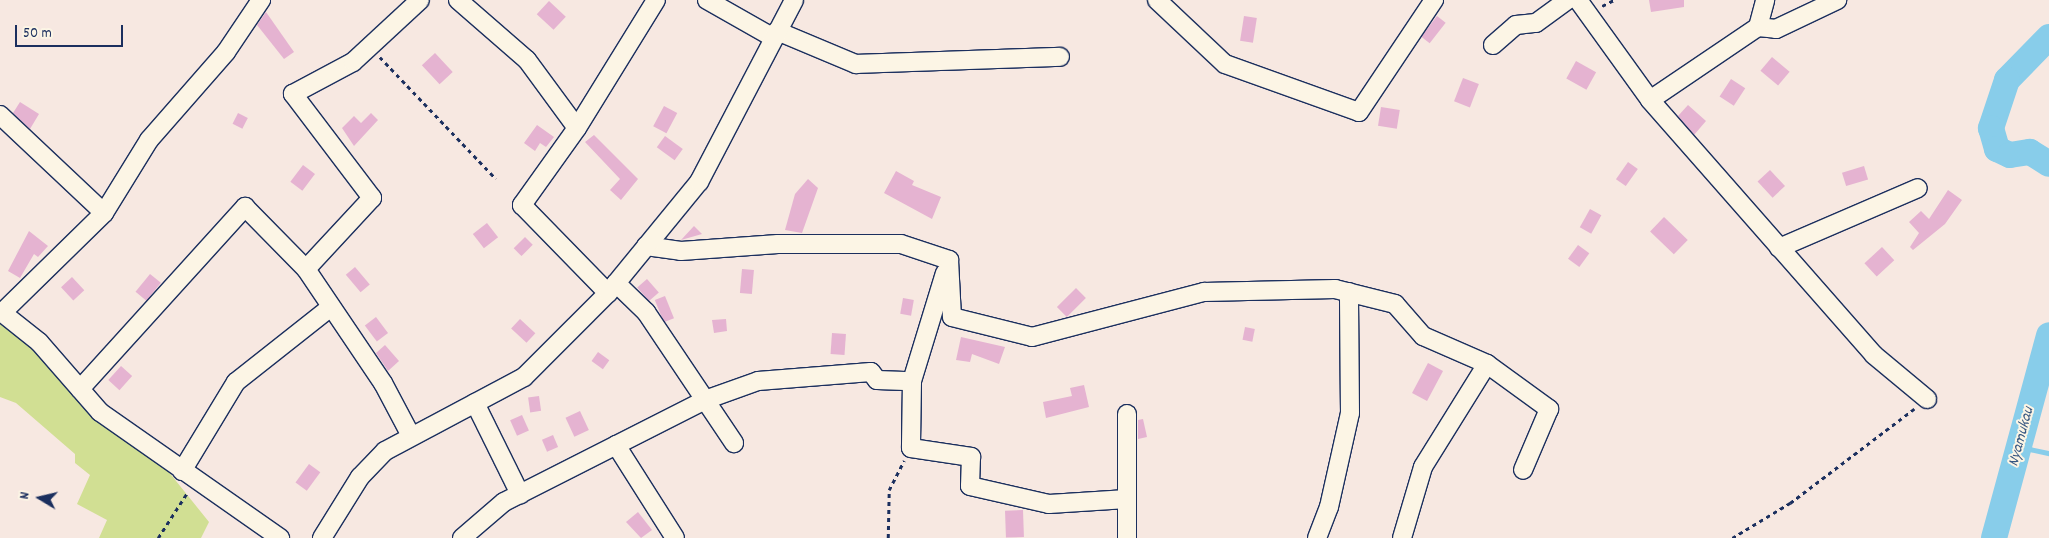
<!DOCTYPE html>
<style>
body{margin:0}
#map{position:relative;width:2049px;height:538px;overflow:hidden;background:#f7e8e1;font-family:Dekko,sans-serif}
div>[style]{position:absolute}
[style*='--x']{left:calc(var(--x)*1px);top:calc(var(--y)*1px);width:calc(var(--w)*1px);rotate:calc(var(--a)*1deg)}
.green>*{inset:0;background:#d1df93}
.stream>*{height:4.5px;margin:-2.25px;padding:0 2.25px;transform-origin:2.25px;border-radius:2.25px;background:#88cdea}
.river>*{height:26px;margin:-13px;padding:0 13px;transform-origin:13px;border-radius:13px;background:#88cdea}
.building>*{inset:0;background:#e5b3d1;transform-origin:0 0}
.path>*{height:2.5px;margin-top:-1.25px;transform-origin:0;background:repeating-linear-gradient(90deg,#1b2f5e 0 4px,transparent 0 8px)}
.roads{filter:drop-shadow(1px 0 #1b2f5e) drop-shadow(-1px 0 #1b2f5e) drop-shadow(0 1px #1b2f5e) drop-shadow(0 -1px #1b2f5e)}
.minor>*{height:18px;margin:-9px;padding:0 9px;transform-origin:9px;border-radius:9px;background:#fcf5e5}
span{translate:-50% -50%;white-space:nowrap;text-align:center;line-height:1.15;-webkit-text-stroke:4px #fcf5e5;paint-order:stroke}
.water-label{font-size:16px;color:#365681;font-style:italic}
.north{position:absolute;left:15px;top:473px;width:50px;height:50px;-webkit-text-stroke:4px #fcf5e5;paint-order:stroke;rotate:279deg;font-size:14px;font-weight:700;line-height:20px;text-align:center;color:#1b2f5e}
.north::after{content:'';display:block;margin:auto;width:18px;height:22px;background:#1b2f5e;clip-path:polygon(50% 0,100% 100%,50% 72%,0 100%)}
.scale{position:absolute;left:15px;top:25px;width:108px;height:22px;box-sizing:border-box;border:2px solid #1b2f5e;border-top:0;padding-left:6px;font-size:15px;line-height:18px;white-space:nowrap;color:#1b2f5e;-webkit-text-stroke:4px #fcf5e5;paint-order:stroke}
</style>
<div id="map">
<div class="green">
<div style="clip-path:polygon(0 318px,33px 343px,88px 411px,164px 466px,209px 522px,201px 538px,99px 538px,107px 520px,77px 504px,90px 475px,75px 463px,75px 454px,16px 403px,0 397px)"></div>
</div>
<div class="stream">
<div style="--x:2020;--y:447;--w:30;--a:12"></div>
</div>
<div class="river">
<div style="--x:2049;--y:37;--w:60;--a:134.3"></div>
<div style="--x:2007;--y:80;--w:51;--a:108.4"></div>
<div style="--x:1991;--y:128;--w:22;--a:74"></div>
<div style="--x:1997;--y:149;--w:14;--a:25"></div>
<div style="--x:2010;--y:155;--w:20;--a:-9"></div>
<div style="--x:2030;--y:152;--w:22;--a:32"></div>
<div style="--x:1994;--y:538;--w:210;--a:-74.8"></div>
</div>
<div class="building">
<div style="clip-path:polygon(1649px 0,1684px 0,1684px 7px,1651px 12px)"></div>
<div style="left:549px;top:1px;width:23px;height:18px;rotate:43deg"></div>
<div style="clip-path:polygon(266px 12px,294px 52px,284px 59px,257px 25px)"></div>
<div style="left:1244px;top:16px;width:13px;height:25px;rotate:9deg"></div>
<div style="left:1437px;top:16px;width:11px;height:26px;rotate:38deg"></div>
<div style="left:435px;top:53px;width:26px;height:18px;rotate:47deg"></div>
<div style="left:1772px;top:57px;width:23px;height:18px;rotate:40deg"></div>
<div style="left:1576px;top:61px;width:23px;height:20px;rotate:29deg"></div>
<div style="left:1463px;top:78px;width:17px;height:25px;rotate:21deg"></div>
<div style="left:1731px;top:79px;width:17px;height:21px;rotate:33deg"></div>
<div style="clip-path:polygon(20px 102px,39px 114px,30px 129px,13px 113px)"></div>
<div style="clip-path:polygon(1688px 105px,1706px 121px,1694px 135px,1678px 116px)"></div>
<div style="left:664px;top:106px;width:15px;height:23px;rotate:28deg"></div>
<div style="left:1381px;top:107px;width:19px;height:19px;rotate:9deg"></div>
<div style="left:238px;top:113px;width:11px;height:12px;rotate:27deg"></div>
<div style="clip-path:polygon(371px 113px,378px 120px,354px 146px,342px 128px,354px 116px,361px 123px)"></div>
<div style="clip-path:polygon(537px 125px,554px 137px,546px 147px,540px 143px,535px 151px,524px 143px)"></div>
<div style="clip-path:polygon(594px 135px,638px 179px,621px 200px,610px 190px,620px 179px,585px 142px)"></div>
<div style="left:665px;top:136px;width:22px;height:14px;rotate:36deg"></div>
<div style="left:1628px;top:162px;width:12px;height:21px;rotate:35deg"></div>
<div style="left:303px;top:165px;width:15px;height:21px;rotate:37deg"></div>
<div style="left:1864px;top:166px;width:14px;height:23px;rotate:73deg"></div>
<div style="left:1770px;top:170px;width:22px;height:17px;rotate:47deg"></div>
<div style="clip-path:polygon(896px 171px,914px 181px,912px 185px,941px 197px,932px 219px,884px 193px)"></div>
<div style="clip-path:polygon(808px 179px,818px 188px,802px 233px,785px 230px,795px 194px)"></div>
<div style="clip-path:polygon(1948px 190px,1962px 200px,1945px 224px,1913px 250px,1910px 247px,1919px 233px,1909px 222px,1921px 211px,1929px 219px)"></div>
<div style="left:1590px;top:209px;width:13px;height:21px;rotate:29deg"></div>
<div style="left:1664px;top:217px;width:33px;height:20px;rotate:44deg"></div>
<div style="left:487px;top:223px;width:18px;height:18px;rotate:52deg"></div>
<div style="clip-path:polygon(694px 226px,702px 234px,681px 240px)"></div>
<div style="clip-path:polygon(29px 231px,48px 246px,38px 257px,34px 254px,20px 278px,8px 271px)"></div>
<div style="left:525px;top:237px;width:11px;height:16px;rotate:45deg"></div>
<div style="left:1578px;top:245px;width:14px;height:17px;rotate:36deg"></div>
<div style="left:1882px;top:247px;width:18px;height:24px;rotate:47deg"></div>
<div style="left:355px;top:267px;width:23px;height:12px;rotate:50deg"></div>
<div style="left:742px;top:269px;width:12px;height:24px;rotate:5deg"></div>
<div style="left:150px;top:274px;width:14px;height:23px;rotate:39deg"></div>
<div style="left:72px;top:277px;width:18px;height:15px;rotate:47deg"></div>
<div style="left:647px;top:279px;width:18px;height:13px;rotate:49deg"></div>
<div style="left:1076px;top:288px;width:14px;height:27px;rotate:45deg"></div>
<div style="left:665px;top:296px;width:24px;height:11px;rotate:68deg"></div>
<div style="left:903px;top:298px;width:11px;height:16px;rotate:10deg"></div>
<div style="left:376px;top:317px;width:20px;height:14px;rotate:53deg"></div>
<div style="left:520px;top:319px;width:21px;height:13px;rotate:43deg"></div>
<div style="clip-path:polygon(726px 319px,727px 331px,714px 333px,712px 320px)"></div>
<div style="left:1245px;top:327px;width:10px;height:13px;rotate:11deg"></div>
<div style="left:832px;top:333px;width:14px;height:21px;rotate:4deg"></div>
<div style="clip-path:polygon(961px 337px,1005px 347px,999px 364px,972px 354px,970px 362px,956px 360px)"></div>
<div style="clip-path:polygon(385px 345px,399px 361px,388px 371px,376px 353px)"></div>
<div style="left:598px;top:352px;width:14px;height:11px;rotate:36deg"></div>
<div style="left:1428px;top:363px;width:17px;height:34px;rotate:28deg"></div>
<div style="left:121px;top:366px;width:15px;height:19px;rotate:42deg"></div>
<div style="clip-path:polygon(1084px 385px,1089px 407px,1046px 418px,1043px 402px,1072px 396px,1070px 388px)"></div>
<div style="left:539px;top:396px;width:15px;height:11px;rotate:82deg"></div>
<div style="left:580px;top:411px;width:21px;height:16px;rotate:65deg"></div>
<div style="left:522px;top:415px;width:17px;height:13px;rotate:66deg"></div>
<div style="clip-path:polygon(1143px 419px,1147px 437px,1138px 439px,1138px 420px)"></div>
<div style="left:553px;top:435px;width:13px;height:12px;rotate:67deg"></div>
<div style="left:309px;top:464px;width:14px;height:23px;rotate:36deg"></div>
<div style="left:1023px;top:510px;width:27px;height:18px;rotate:88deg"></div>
<div style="clip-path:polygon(638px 512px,652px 530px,641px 538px,626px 522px)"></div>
</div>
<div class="path">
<div style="--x:1602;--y:6;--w:13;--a:-27"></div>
<div style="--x:380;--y:57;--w:168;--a:46.4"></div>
<div style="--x:158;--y:538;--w:54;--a:-57.2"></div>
<div style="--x:888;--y:538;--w:48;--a:-88.8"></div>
<div style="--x:889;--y:490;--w:33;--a:-63"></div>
<div style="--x:1732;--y:538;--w:68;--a:-31.1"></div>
<div style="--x:1790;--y:503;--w:156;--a:-37.2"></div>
</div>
<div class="roads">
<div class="minor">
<div style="--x:458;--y:0;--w:91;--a:41"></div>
<div style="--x:527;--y:60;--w:84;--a:53.7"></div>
<div style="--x:577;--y:128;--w:95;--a:125.5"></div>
<div style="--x:522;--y:205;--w:123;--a:45.7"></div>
<div style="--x:707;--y:0;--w:77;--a:29.6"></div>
<div style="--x:1157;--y:0;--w:93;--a:43.3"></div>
<div style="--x:1225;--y:64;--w:142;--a:19.7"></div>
<div style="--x:1359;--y:112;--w:135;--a:-56.2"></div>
<div style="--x:1578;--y:0;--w:123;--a:54.2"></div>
<div style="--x:1650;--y:100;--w:339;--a:48.7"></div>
<div style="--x:1874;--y:355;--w:69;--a:39.7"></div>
<div style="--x:1758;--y:27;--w:18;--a:6"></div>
<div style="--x:1776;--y:29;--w:68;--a:-25.4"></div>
<div style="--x:777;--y:31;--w:86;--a:22.7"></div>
<div style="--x:856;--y:64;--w:204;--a:-2"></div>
<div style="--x:1493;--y:45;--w:30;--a:-41"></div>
<div style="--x:1516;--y:25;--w:20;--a:-6"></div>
<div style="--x:1536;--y:23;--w:39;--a:-36"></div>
<div style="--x:1650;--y:100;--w:130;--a:-34.1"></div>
<div style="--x:1758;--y:27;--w:28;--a:-75"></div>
<div style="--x:0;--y:115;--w:143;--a:43.3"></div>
<div style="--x:104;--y:213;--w:143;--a:135.6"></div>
<div style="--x:577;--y:128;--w:150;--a:-58.3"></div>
<div style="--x:104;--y:213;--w:86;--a:-58.3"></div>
<div style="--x:149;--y:140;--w:117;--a:-48.8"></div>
<div style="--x:226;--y:52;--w:63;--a:-56.1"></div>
<div style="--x:646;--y:246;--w:35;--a:8"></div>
<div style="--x:681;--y:251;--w:97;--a:-4.1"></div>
<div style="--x:778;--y:244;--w:123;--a:0"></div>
<div style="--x:901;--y:244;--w:51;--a:18.4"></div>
<div style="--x:949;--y:260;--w:57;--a:87"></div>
<div style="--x:952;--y:317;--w:82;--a:14"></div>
<div style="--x:1032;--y:337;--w:178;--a:-14.7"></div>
<div style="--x:1204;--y:292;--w:131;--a:-1.3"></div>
<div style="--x:1335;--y:289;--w:62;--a:14"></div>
<div style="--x:1395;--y:304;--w:43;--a:48.8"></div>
<div style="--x:1423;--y:336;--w:70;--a:23.6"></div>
<div style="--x:1487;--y:364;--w:121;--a:121.9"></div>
<div style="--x:1423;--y:467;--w:74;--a:106.5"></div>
<div style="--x:1779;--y:248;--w:151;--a:-23.3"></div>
<div style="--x:306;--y:269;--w:97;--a:-47.1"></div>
<div style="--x:372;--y:198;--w:131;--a:-127.2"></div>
<div style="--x:293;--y:94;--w:68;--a:-28.1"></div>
<div style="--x:353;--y:62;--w:91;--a:-42.8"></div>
<div style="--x:945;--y:273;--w:113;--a:107"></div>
<div style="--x:912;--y:381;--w:67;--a:90.9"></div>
<div style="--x:911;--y:448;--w:61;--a:8.5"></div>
<div style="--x:971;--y:457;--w:29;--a:92"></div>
<div style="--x:970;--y:486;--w:81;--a:12.8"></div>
<div style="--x:1049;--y:504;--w:78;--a:-3.7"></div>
<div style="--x:616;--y:283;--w:42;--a:44"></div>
<div style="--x:646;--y:312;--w:158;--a:56.1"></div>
<div style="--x:0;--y:311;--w:50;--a:38.5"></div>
<div style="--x:39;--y:342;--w:93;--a:48.9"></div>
<div style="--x:100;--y:412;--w:220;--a:35"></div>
<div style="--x:1487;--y:364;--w:77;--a:36"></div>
<div style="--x:1549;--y:409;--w:66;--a:113.1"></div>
<div style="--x:80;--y:389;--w:246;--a:-47.8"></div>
<div style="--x:245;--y:207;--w:87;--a:45.5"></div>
<div style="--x:306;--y:269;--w:138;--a:56"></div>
<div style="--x:383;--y:383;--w:58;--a:62.1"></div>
<div style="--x:475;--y:403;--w:102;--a:63.7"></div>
<div style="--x:616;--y:445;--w:110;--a:57.6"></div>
<div style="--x:182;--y:471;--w:104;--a:-58.8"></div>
<div style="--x:236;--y:382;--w:121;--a:-38.3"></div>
<div style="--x:322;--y:538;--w:72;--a:-58.1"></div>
<div style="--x:360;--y:477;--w:36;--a:-46"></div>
<div style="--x:385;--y:451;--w:157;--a:-28"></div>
<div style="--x:524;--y:377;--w:119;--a:-45"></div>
<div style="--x:608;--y:293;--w:144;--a:-50.7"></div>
<div style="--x:699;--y:182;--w:205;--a:-62.4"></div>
<div style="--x:462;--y:538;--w:55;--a:-40.6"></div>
<div style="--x:504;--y:502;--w:225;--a:-26.9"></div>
<div style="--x:705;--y:400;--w:56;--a:-19.7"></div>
<div style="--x:758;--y:381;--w:113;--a:-4.6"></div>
<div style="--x:871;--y:372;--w:10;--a:53"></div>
<div style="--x:877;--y:380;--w:35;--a:2"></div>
<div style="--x:1127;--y:538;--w:124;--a:-90"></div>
<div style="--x:1317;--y:538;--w:33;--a:-69"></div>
<div style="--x:1329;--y:507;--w:96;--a:-77.4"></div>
<div style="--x:1350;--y:413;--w:121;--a:-90.5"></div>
</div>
</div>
<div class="water-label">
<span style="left:2022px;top:437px;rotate:-75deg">Nyamukau</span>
</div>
<div class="north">N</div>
<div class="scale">50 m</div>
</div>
